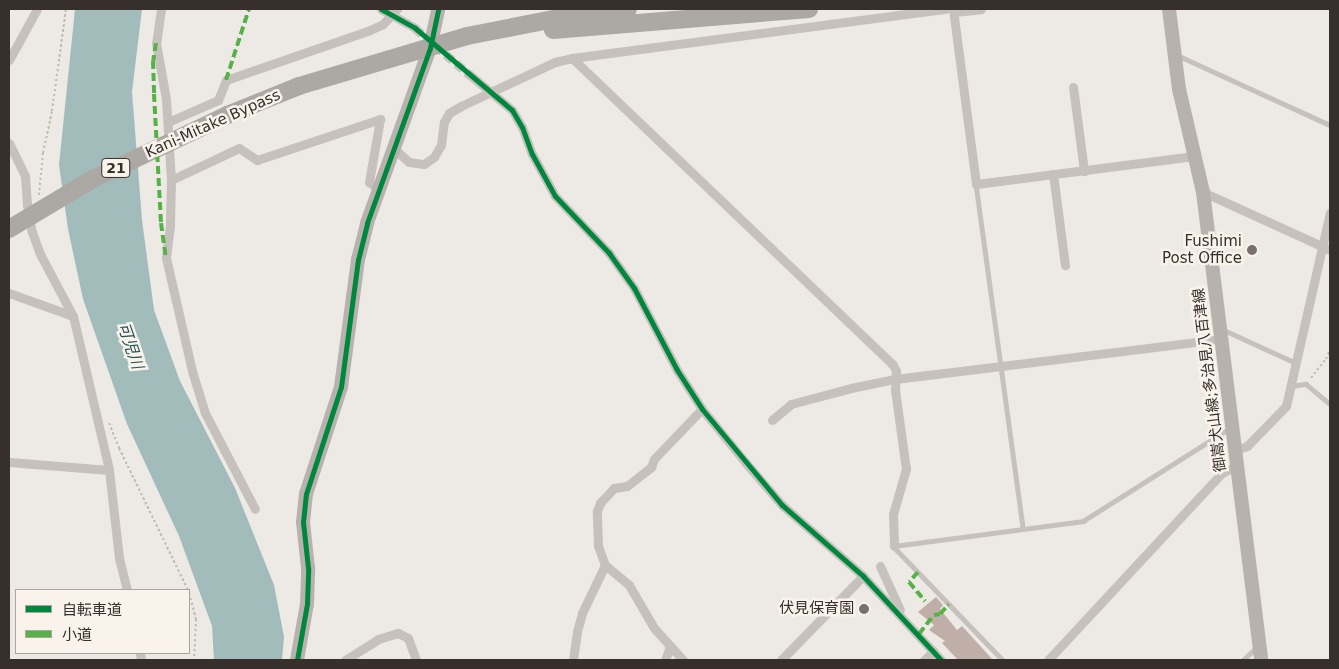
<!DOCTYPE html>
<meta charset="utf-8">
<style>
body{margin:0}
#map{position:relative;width:1339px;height:669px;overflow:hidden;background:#ede9e4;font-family:"DejaVu Sans","Noto Sans JP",sans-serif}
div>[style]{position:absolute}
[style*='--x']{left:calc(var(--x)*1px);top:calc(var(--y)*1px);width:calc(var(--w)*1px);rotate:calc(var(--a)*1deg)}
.water>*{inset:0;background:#a2bcbc}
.building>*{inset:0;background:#bfafa8}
.street-tunnel>*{height:9px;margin-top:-4.5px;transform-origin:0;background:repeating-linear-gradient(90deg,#c9c4bf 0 9px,transparent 0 13.5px)}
.path>*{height:2px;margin-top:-1px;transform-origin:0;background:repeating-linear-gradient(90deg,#bfbab5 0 2.5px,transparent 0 5px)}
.lane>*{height:4.5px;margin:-2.25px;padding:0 2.25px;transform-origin:2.25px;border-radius:2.25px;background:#c6c1bd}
.street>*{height:9px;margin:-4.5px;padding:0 4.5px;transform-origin:4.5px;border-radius:4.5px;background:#c6c1bd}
.secondary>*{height:14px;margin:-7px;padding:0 7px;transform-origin:7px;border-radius:7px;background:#b7b2ad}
.highway>*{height:18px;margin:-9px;padding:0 9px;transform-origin:9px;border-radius:9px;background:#aca8a3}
.highway-bridge>*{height:18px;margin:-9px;padding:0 9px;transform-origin:9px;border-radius:9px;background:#aca8a3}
.quiet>*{height:4px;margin-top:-2px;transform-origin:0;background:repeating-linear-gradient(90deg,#56b246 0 8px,transparent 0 12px)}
.cycleway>*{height:5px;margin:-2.5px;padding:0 2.5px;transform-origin:2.5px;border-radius:2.5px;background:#00873e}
.dots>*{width:14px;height:14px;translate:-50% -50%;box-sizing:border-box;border:2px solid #f9f3ec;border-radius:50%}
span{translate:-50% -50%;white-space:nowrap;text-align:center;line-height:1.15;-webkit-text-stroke:5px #f9f3ec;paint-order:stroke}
.shield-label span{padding:1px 4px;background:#f9f3ec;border:1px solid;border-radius:4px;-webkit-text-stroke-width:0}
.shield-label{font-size:14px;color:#372f2b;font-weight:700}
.street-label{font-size:15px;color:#372f2b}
.poi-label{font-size:15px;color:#372f2b}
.right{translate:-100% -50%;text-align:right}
.water-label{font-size:16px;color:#245055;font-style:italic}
.frame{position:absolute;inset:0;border:10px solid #372f2b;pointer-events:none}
.legend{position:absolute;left:15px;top:589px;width:175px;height:65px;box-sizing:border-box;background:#f9f3ec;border:1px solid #aba59f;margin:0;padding:6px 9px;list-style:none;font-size:15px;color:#372f2b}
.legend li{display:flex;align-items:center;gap:10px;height:25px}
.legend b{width:25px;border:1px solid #aba59f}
</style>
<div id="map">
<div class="water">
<div style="clip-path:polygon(75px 9px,142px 9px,132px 92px,142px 220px,154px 310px,180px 381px,235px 488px,274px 585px,284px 637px,282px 660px,214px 660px,212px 626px,179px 536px,127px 424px,83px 299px,68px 229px,59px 165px)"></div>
</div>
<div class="building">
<div style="clip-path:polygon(936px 597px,943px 605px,940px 609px,957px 630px,962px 626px,993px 660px,958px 660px,942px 643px,945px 641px,929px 630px,934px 625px,918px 612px)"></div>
</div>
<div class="street-tunnel">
<div style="--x:415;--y:28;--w:72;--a:40.5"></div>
</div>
<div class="path">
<div style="--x:39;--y:195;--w:42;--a:-84.6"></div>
<div style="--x:43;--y:153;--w:43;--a:-77.9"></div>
<div style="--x:52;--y:111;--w:103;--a:-82.2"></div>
<div style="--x:1311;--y:378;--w:24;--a:-52"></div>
<div style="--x:1326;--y:359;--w:11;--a:-68"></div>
<div style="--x:109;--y:423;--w:27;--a:68"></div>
<div style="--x:119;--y:448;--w:158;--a:64.1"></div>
<div style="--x:189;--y:593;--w:27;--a:75"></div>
<div style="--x:196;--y:619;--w:41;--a:92.8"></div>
</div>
<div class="lane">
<div style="--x:1177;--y:55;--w:168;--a:24.6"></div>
<div style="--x:976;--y:184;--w:348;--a:82.2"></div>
<div style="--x:1222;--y:329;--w:81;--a:24.7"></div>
<div style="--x:1291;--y:386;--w:15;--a:-8"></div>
<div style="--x:1306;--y:384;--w:31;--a:40"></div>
<div style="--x:1002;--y:660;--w:153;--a:-133.9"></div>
<div style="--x:896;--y:550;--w:4;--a:-117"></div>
<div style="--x:894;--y:546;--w:191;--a:-7.5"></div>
<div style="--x:1083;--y:521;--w:174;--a:-32.3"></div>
<div style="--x:1243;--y:660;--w:19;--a:-43"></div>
</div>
<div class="street">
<div style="--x:161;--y:9;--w:34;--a:98"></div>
<div style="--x:156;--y:43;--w:57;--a:79.9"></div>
<div style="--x:166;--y:99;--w:81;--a:86.5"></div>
<div style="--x:171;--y:180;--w:45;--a:91.3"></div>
<div style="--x:170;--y:225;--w:33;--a:97"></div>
<div style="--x:166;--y:258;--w:116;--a:77"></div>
<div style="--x:192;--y:371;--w:44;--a:72.8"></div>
<div style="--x:205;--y:413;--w:108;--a:62.5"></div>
<div style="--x:381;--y:9;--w:39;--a:29"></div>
<div style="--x:953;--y:9;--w:177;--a:82.5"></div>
<div style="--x:976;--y:184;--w:222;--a:-7.3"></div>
<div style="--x:954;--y:12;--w:27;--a:-6"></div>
<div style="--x:572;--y:58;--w:444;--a:43.7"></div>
<div style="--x:893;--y:365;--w:7;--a:63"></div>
<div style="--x:896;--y:371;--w:19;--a:93"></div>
<div style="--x:895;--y:390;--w:80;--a:82.1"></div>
<div style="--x:906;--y:469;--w:47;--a:106.1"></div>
<div style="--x:893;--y:514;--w:32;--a:88"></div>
<div style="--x:9;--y:60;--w:58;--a:-61.2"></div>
<div style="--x:470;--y:75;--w:55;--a:39.8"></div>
<div style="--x:512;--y:110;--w:20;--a:60"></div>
<div style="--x:522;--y:127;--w:29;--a:70"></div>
<div style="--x:532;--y:154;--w:48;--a:61.3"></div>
<div style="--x:555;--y:196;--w:79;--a:46.5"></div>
<div style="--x:609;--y:253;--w:43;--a:54.5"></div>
<div style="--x:634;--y:288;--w:93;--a:62.3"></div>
<div style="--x:677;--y:370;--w:46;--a:57.3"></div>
<div style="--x:702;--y:409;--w:68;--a:50.9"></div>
<div style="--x:745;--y:462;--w:57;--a:49.3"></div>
<div style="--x:782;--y:505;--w:108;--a:41.2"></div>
<div style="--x:863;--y:576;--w:115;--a:47.1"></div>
<div style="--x:1073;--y:87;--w:85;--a:82.5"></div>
<div style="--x:168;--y:122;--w:55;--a:-23.7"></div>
<div style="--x:218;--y:100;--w:22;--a:-68"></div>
<div style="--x:226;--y:80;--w:152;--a:-19.1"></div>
<div style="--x:370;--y:30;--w:14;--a:-25"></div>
<div style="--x:383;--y:24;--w:21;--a:-47"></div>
<div style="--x:9;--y:143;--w:37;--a:64"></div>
<div style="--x:25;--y:176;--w:29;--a:86"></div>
<div style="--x:27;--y:205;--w:27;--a:80"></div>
<div style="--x:32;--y:232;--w:23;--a:70"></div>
<div style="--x:40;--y:254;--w:70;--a:62"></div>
<div style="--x:73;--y:316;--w:158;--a:76.8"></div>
<div style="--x:109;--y:470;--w:89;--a:83.5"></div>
<div style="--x:119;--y:558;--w:33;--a:76"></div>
<div style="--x:393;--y:148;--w:21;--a:41"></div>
<div style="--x:409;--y:162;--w:15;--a:8"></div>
<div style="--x:424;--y:164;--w:12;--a:-35"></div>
<div style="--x:434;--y:157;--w:14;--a:-60"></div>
<div style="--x:441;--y:145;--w:23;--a:-83"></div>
<div style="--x:444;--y:122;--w:10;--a:-61"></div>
<div style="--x:449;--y:113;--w:14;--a:-30"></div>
<div style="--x:461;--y:106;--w:104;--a:-25.1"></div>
<div style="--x:555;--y:62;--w:17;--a:-13"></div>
<div style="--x:572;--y:58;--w:377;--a:-7.5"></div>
<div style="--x:1053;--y:174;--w:92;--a:82.5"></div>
<div style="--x:171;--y:180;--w:75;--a:-25.2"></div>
<div style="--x:239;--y:148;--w:22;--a:34"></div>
<div style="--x:257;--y:160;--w:130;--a:-18.4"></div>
<div style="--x:380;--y:119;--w:64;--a:99.9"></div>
<div style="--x:369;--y:182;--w:11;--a:38"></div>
<div style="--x:1203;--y:192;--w:140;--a:24.5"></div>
<div style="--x:9;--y:293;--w:68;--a:19.8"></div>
<div style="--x:772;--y:420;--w:25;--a:-40"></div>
<div style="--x:791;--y:404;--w:62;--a:-14.9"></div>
<div style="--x:851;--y:388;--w:45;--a:-11.6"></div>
<div style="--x:895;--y:379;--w:327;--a:-7"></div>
<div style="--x:1235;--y:450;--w:13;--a:-18"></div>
<div style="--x:1247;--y:446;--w:56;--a:-45.7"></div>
<div style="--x:1286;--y:406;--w:198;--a:-77.2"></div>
<div style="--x:9;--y:462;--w:100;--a:4.6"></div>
<div style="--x:880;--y:566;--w:48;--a:65.6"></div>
<div style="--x:140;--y:653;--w:7;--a:82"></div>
<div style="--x:345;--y:660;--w:39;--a:-32"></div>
<div style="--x:378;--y:639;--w:21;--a:-17"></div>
<div style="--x:398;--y:633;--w:11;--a:27"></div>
<div style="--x:408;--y:638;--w:23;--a:70"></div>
<div style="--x:573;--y:660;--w:29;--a:-82"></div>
<div style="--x:577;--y:631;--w:19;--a:-74"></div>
<div style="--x:582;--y:613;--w:53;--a:-64.4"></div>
<div style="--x:665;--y:660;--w:15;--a:-70"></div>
<div style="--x:683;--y:660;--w:43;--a:-132.2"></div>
<div style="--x:654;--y:628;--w:50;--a:-120.2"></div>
<div style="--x:629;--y:585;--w:31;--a:-140"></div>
<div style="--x:605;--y:565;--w:20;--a:-110"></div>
<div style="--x:598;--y:546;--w:35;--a:-92"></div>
<div style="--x:597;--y:511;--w:9;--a:-69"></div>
<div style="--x:600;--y:503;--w:21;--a:-47"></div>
<div style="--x:614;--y:488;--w:13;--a:-9"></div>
<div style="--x:627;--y:486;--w:31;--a:-38"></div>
<div style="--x:651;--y:467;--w:9;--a:-69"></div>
<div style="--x:654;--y:459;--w:69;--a:-46.2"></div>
<div style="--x:781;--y:660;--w:117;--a:-45.7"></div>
<div style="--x:924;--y:660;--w:13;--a:-42"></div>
<div style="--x:1048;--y:660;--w:255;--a:-47.1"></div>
<div style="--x:1222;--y:473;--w:16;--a:-27"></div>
</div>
<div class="secondary">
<div style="--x:1169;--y:9;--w:81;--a:82.9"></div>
<div style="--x:1179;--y:89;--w:106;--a:76.9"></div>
<div style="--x:1203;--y:192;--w:472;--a:82.9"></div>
<div style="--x:297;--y:660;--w:57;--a:-79.9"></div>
<div style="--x:307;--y:604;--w:36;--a:-88"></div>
<div style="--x:308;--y:568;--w:46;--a:-96.2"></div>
<div style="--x:303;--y:522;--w:28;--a:-84"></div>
<div style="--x:306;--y:494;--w:113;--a:-71.9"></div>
<div style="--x:341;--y:387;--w:128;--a:-82.4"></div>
<div style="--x:358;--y:260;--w:38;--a:-76"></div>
<div style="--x:367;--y:223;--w:186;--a:-70.2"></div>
<div style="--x:430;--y:48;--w:40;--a:-78"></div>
</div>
<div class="highway">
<div style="--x:553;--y:30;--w:257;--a:-4.7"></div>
<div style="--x:227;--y:115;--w:78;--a:-21.9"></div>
<div style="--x:299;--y:86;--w:175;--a:-16.6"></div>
<div style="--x:467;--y:36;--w:124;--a:-11.1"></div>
<div style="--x:589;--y:12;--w:39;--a:-4"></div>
</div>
<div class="highway-bridge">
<div style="--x:9;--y:229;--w:98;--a:-30.8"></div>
<div style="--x:93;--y:179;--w:148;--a:-25.5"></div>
</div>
<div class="quiet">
<div style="--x:156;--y:43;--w:18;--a:99"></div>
<div style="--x:153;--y:61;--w:33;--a:88"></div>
<div style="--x:154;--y:94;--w:129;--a:86.9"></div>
<div style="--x:161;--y:223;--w:35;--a:82"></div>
<div style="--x:226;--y:80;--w:75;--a:-72.1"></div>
<div style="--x:918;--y:572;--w:13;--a:132"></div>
<div style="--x:909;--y:582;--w:25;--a:50"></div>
<div style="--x:919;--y:634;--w:24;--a:-52"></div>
<div style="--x:934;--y:615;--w:6;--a:-9"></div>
<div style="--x:940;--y:614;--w:13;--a:-48"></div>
</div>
<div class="cycleway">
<div style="--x:381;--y:9;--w:39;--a:29"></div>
<div style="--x:415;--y:28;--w:127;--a:40.2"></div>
<div style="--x:512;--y:110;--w:20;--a:60"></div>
<div style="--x:522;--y:127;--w:29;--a:70"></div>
<div style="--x:532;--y:154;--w:48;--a:61.3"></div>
<div style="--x:555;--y:196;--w:79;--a:46.5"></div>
<div style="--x:609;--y:253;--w:43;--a:54.5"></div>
<div style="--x:634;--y:288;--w:93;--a:62.3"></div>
<div style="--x:677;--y:370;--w:46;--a:57.3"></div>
<div style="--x:702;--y:409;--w:125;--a:50.2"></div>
<div style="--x:782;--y:505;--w:108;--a:41.2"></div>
<div style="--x:863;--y:576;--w:115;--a:47.1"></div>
<div style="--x:297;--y:660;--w:57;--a:-79.9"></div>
<div style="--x:307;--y:604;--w:36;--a:-88"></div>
<div style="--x:308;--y:568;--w:46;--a:-96.2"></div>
<div style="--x:303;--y:522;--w:28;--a:-84"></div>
<div style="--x:306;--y:494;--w:113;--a:-71.9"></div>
<div style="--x:341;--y:387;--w:128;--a:-82.4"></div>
<div style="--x:358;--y:260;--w:38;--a:-76"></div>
<div style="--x:367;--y:223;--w:186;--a:-70.2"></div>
<div style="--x:430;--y:48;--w:40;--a:-78"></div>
</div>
<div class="dots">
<div style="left:1252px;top:250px;background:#77706c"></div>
<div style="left:864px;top:609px;background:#77706c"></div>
</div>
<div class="shield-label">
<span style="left:116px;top:168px">21</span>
</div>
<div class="street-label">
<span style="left:213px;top:124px;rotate:-24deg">Kani-Mitake Bypass</span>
<span style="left:1210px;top:380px;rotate:-97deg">御嵩犬山線;多治見八百津線</span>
</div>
<div class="poi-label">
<span class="right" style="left:1242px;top:250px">Fushimi<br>Post Office</span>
<span class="right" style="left:854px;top:609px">伏見保育園</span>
</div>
<div class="water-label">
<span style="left:130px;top:346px;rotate:71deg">可児川</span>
</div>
<div class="frame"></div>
<ul class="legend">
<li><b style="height:6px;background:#00873e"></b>自転車道</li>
<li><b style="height:6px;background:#56b246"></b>小道</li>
</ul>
</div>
